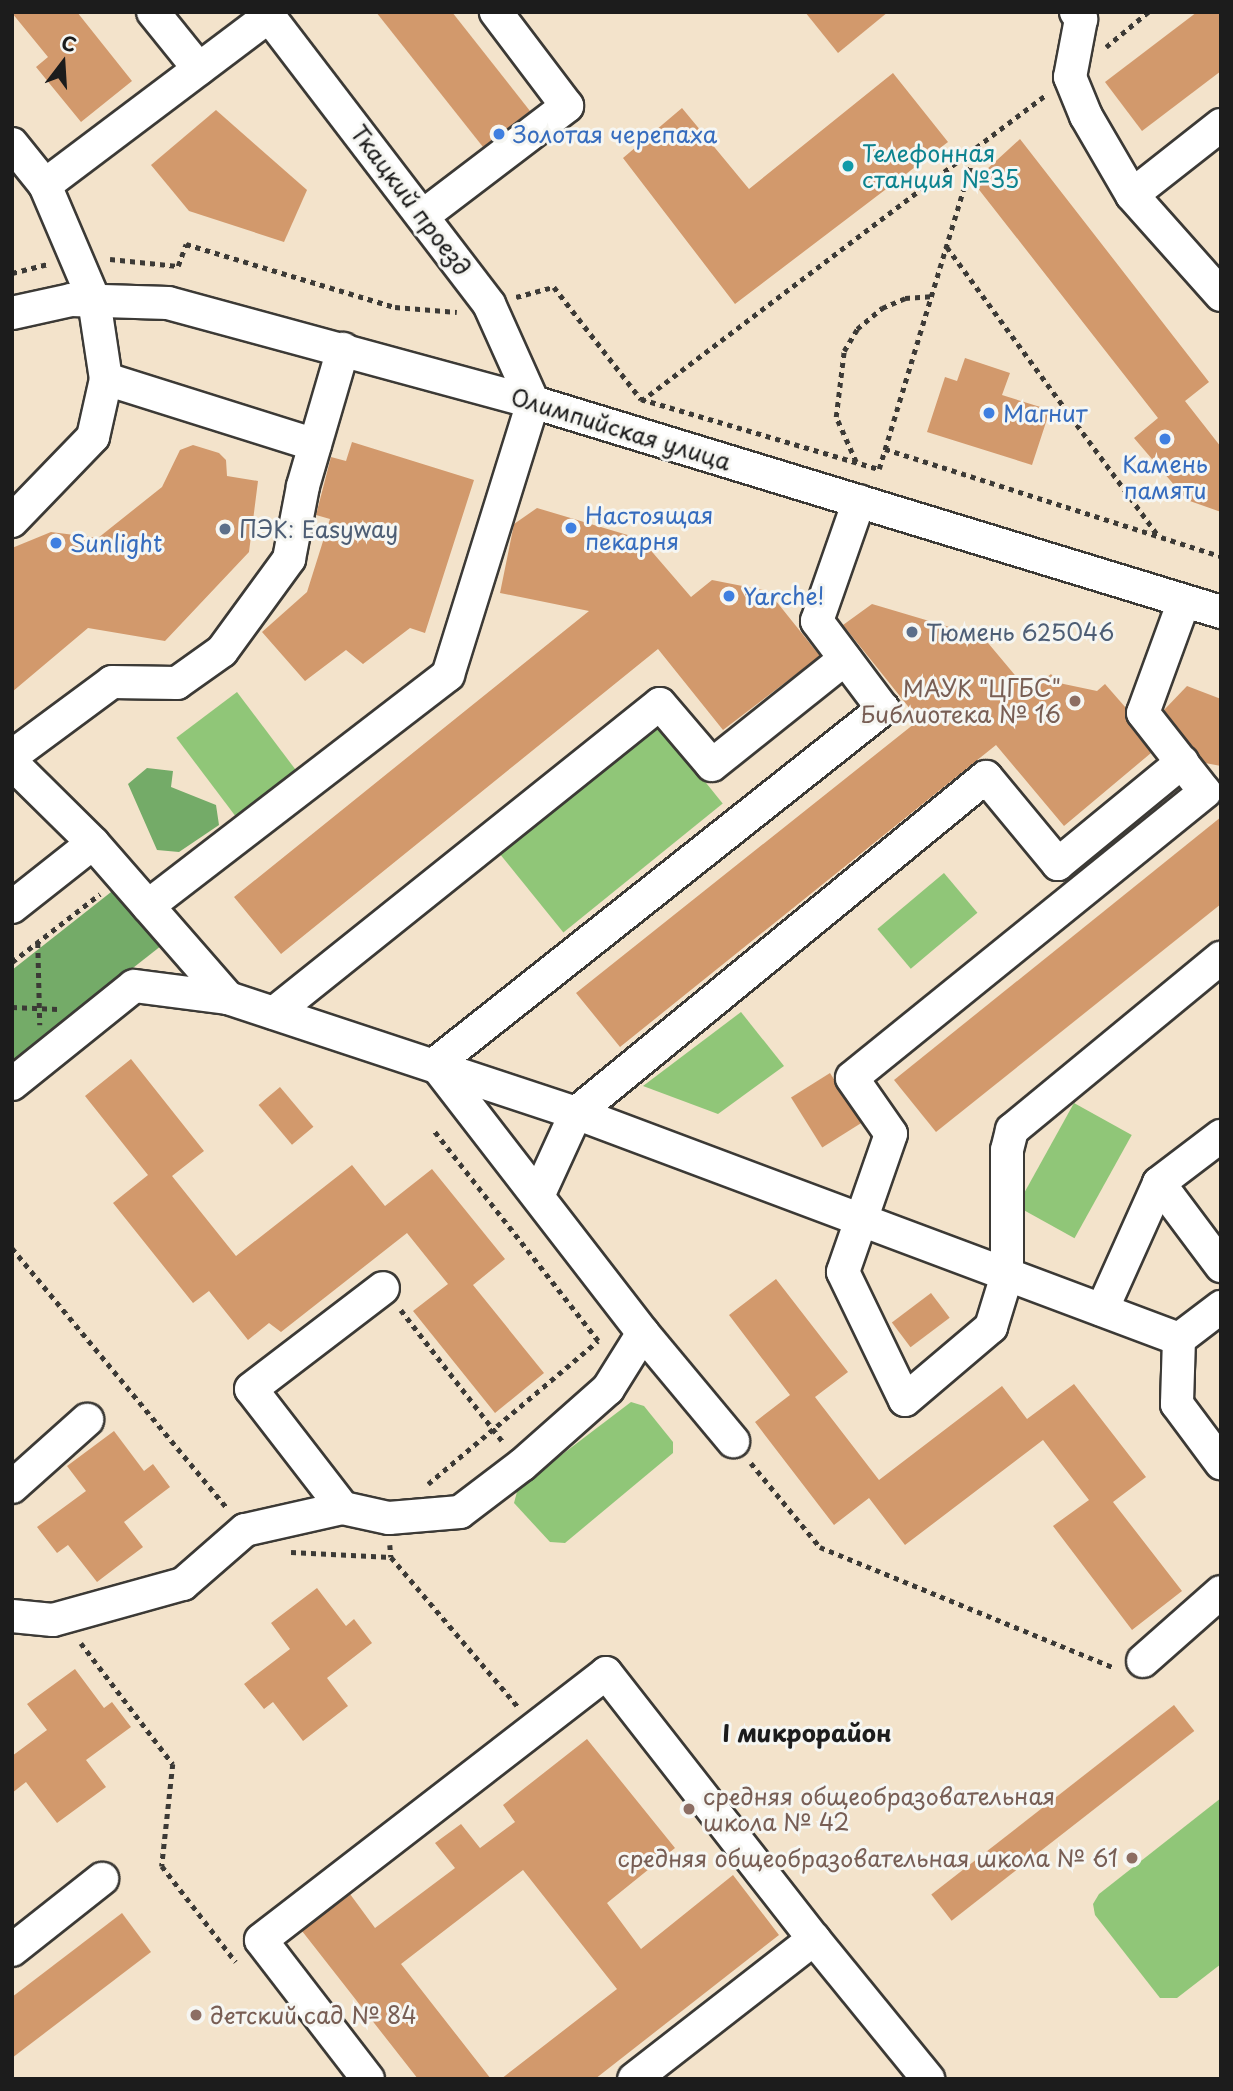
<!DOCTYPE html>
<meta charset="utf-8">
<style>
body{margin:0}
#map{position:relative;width:1233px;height:2091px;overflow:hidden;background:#f3e3cb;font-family:"Playpen Sans",sans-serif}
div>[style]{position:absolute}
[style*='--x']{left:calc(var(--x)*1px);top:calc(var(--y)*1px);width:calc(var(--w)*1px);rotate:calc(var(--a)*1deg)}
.green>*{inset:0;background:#90c678;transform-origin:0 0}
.forest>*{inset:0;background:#74ab68}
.building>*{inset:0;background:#d2996c;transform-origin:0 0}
.path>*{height:4.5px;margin-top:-2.25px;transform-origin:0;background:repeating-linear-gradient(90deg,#3c3a36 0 5px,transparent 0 10px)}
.roads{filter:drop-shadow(2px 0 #3c3a36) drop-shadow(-2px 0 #3c3a36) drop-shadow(0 2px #3c3a36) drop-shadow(0 -2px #3c3a36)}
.minor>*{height:32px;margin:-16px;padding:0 16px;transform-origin:16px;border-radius:16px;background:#fff}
.dots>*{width:19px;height:19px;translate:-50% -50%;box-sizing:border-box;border:4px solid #f6f6f2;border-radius:50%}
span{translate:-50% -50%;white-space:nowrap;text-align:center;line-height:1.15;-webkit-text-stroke:6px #f6f6f2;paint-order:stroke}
.shop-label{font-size:23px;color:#366cbe}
.left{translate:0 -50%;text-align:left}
.culture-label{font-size:23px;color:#0d838f}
.street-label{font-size:23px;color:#1c1c1c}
.service-label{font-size:23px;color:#4e5e75}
.education-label{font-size:23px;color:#785e54}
.right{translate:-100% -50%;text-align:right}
.neighbourhood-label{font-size:24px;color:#1c1c1c;font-weight:700}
.frame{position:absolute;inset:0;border:14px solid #1c1c1c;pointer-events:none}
.north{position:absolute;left:28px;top:28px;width:70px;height:70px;-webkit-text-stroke:5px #f6f6f2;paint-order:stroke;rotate:17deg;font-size:19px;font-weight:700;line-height:28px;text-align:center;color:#1c1c1c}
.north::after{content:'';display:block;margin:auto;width:24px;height:32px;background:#1c1c1c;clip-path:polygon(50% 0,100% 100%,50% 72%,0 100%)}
</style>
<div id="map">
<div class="green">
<div style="left:237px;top:692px;width:100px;height:76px;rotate:53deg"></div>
<div style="left:656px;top:721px;width:106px;height:205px;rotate:51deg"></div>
<div style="left:944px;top:873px;width:52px;height:87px;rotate:50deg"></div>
<div style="clip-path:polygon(741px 1012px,784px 1066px,718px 1114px,643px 1086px)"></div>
<div style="left:1074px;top:1103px;width:66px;height:118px;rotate:29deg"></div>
<div style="clip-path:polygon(631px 1402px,644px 1406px,673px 1442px,673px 1453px,565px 1543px,550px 1542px,514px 1503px,518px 1488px)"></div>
<div style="clip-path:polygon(1221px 1798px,1221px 1964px,1177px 1998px,1160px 1998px,1095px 1915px,1093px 1904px,1099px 1894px)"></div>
</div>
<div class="forest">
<div style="clip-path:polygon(147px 768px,173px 771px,171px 787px,216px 805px,219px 825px,179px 852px,157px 850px,128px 784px)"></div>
<div style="clip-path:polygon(120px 885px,166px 942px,12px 1063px,12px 970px)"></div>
</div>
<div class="building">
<div style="clip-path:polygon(77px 12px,132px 81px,81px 122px,36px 67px,48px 57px,12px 13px)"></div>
<div style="clip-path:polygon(376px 12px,452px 12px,530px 111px,483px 147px)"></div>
<div style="clip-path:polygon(805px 12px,888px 12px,838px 53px)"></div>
<div style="clip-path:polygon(1197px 12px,1221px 12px,1221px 71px,1142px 131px,1105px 82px)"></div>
<div style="clip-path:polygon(893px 73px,948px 142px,735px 304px,623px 158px,682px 108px,749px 189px)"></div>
<div style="clip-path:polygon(216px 110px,307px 190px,284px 242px,189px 211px,151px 165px)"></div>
<div style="clip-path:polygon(1020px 139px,1209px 382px,1185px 401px,1221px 447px,1221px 512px,1187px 500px,1134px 438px,1158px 418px,973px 182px)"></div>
<div style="clip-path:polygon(965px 358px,1010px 373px,1002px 395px,1050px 410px,1032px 465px,927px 432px,945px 377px,957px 381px)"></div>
<div style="clip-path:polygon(352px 442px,474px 480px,425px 633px,410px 628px,363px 664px,346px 650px,305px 681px,262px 632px,307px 592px,330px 519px,316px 515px,331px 457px,346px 461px)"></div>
<div style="clip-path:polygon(193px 445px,219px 453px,226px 460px,227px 476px,258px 481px,249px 552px,165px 641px,88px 628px,12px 692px,12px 548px,51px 532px,98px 538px,162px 487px,180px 450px)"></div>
<div style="clip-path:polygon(537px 508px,641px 539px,691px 597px,712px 580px,768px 591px,820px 656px,723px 730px,658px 649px,281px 954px,234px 897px,589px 611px,500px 593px,514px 524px)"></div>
<div style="clip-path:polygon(872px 604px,983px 637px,1029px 692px,1051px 674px,1059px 683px,1097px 691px,1105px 684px,1126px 708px,1128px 724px,1151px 753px,1064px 826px,996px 745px,620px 1047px,576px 993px,919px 720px,843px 625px)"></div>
<div style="clip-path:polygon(1187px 686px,1221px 699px,1221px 766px,1205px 763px,1164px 710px)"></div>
<div style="clip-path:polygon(1221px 817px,1221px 904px,936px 1132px,894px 1080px)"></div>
<div style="clip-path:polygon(131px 1059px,204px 1151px,172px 1176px,236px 1256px,352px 1165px,385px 1206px,432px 1169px,505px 1259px,473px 1285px,544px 1373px,495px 1413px,413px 1311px,448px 1284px,407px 1233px,281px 1332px,269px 1323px,248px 1340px,209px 1291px,193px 1303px,113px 1203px,148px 1175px,85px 1096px)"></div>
<div style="left:830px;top:1073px;width:59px;height:46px;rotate:58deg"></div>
<div style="left:280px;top:1087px;width:52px;height:28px;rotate:50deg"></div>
<div style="clip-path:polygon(776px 1279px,848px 1372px,815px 1397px,879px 1480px,1002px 1386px,1027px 1419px,1074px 1384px,1146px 1477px,1113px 1502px,1182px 1591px,1132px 1630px,1053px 1526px,1089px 1500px,1043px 1440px,905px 1545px,869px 1498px,834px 1525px,755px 1422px,790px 1395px,729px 1315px)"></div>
<div style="left:931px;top:1293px;width:31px;height:49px;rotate:53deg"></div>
<div style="clip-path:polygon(114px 1431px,144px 1471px,153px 1464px,170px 1487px,124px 1522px,143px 1547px,97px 1582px,68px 1545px,57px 1553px,37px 1527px,86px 1491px,67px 1466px)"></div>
<div style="clip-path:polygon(317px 1588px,346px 1626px,354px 1619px,372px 1643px,327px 1678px,348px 1706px,303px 1741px,273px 1702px,264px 1709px,244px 1684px,290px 1649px,271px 1623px)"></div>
<div style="clip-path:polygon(75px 1669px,104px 1708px,112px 1702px,131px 1727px,86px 1760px,106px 1787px,57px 1823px,26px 1782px,12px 1793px,12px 1756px,47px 1730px,27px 1704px)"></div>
<div style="left:1174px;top:1705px;width:33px;height:308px;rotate:52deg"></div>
<div style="clip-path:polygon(587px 1739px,675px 1848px,607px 1903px,641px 1949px,733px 1875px,779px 1935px,595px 2079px,501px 2079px,617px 1989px,523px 1870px,401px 1964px,491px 2079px,418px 2079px,302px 1931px,350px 1894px,375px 1928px,455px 1868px,435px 1843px,461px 1824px,480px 1848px,515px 1822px,503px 1805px)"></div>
<div style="clip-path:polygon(122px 1913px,151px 1952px,12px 2058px,12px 1997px)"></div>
</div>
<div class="path">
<div style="--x:1106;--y:47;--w:55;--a:-39.8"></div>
<div style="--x:947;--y:247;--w:357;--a:53.8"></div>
<div style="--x:110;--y:259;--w:68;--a:5.9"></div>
<div style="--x:178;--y:266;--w:23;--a:-70"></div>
<div style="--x:186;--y:244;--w:218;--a:16.8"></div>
<div style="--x:395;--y:307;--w:62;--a:4.6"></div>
<div style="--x:12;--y:273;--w:38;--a:-14"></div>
<div style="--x:516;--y:297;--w:39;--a:-15"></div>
<div style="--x:554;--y:287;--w:142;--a:52.2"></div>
<div style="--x:641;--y:399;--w:248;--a:16.4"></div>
<div style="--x:879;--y:469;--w:335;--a:-73.2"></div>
<div style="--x:641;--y:401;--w:509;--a:-37.1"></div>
<div style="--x:885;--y:449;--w:353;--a:17.7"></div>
<div style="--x:856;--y:462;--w:49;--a:-114"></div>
<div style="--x:836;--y:417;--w:66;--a:-83.1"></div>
<div style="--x:844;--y:351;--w:26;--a:-59"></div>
<div style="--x:857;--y:329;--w:33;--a:-40"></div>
<div style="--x:882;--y:308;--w:25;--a:-23"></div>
<div style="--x:905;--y:298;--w:26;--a:-4"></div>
<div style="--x:38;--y:943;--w:82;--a:88.6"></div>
<div style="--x:12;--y:962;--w:111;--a:-37.7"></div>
<div style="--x:12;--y:1007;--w:46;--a:2.5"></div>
<div style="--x:12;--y:1248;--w:339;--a:50.4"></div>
<div style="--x:401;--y:1310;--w:167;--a:52.3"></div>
<div style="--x:751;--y:1463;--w:109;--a:50.6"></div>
<div style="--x:820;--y:1547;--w:317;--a:22.3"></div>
<div style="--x:428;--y:1484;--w:222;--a:-40.1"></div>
<div style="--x:598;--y:1341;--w:266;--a:-128"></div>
<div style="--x:390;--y:1545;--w:12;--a:85"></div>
<div style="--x:391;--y:1557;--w:197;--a:49.7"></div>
<div style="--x:291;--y:1552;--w:100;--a:2.9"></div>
<div style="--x:81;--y:1643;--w:152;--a:52.8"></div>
<div style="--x:173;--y:1764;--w:103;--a:96.2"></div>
<div style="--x:162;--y:1866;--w:121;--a:52.4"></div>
</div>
<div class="roads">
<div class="minor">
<div style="--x:153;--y:12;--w:73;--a:51.1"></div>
<div style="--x:1076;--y:12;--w:9;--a:54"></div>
<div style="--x:1081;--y:19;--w:59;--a:100.7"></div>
<div style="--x:1070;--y:77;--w:42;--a:67.7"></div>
<div style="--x:1086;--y:116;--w:91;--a:59.8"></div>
<div style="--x:1132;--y:195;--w:134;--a:48.3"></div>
<div style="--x:12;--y:144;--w:53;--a:51.2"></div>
<div style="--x:45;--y:185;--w:125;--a:66.9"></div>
<div style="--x:94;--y:300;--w:80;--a:81.4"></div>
<div style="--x:106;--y:379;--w:59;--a:102.6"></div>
<div style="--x:93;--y:437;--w:117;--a:134"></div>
<div style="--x:45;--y:185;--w:281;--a:-37"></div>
<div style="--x:1132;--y:195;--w:113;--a:-38.2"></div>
<div style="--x:424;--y:215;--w:180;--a:-37.3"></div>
<div style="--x:567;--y:106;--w:118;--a:-127.1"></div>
<div style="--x:12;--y:313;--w:60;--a:-12.4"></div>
<div style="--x:71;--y:300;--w:97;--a:1.8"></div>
<div style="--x:168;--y:303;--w:378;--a:15.2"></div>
<div style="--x:533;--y:402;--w:719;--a:16.97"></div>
<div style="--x:106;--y:379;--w:219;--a:17.5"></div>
<div style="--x:1184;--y:601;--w:119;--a:110.1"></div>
<div style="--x:1143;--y:713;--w:100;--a:51.9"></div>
<div style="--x:1205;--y:792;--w:454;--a:141"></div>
<div style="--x:852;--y:1078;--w:68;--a:55.1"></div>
<div style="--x:891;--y:1134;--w:146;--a:109.2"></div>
<div style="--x:843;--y:1272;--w:142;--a:64.2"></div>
<div style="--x:905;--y:1400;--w:113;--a:-40.3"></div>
<div style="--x:991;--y:1327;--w:54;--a:-72.9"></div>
<div style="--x:1007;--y:1275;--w:125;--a:-90"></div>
<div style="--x:1007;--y:1150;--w:21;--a:-76"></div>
<div style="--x:1012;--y:1130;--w:271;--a:-39.5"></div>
<div style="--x:12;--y:756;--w:124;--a:-36.5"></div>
<div style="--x:112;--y:682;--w:65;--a:0.9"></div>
<div style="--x:177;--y:683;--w:55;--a:-35.4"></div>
<div style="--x:222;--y:651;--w:114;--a:-53.9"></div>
<div style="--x:289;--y:559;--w:74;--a:-79.1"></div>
<div style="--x:303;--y:486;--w:143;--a:-73.7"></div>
<div style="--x:12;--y:763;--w:114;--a:44.6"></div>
<div style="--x:93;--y:843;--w:206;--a:48.9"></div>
<div style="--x:228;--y:998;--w:367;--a:18.3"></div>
<div style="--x:576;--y:1113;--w:644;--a:20.55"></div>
<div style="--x:1179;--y:1339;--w:53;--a:-37.3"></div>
<div style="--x:148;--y:906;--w:379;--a:-37.6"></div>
<div style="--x:448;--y:675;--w:286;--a:-72.7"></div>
<div style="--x:533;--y:402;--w:107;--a:-114.2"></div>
<div style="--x:489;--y:304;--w:367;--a:-127.4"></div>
<div style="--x:12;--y:907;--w:103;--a:-38.3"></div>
<div style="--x:274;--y:1013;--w:494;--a:-38.7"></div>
<div style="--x:660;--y:704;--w:80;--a:49.6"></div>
<div style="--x:712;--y:765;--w:170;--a:-38.6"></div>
<div style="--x:12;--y:1084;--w:156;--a:-38.8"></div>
<div style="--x:134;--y:986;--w:95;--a:7.3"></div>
<div style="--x:1159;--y:1183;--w:104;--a:53.2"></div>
<div style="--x:538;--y:1196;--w:91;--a:-65.4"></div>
<div style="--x:576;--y:1113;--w:530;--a:-39.34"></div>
<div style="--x:986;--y:777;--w:113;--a:50.4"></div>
<div style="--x:1058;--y:864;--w:161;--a:-39.4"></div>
<div style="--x:1102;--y:1310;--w:139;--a:-65.8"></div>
<div style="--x:1159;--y:1183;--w:78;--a:-37.2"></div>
<div style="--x:643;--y:1333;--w:141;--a:50.2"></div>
<div style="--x:1179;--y:1339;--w:65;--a:91.8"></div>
<div style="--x:1177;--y:1404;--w:74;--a:53.3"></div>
<div style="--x:12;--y:1487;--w:101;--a:-41.8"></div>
<div style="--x:343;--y:1508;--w:150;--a:-127.7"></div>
<div style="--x:251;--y:1389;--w:166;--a:-37.4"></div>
<div style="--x:12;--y:1616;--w:41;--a:5.6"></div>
<div style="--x:53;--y:1620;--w:135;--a:-15.5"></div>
<div style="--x:183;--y:1584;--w:82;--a:-41.1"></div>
<div style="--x:245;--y:1530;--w:100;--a:-12.7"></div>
<div style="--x:343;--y:1508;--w:47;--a:12.3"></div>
<div style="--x:389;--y:1518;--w:71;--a:-4.8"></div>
<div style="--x:460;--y:1512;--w:78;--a:-37.2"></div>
<div style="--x:522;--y:1465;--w:115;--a:-41.5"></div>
<div style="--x:608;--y:1389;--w:66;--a:-58"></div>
<div style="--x:643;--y:1333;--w:340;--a:-127.7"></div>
<div style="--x:435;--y:1064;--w:572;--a:-38.39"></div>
<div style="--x:883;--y:709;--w:110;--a:-126.9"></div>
<div style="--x:817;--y:621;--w:127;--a:-70.7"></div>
<div style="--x:1143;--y:1661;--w:104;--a:-41.5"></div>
<div style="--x:814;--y:1939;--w:181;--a:50.8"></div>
<div style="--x:12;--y:1950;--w:115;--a:-38.3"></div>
<div style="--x:368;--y:2079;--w:175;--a:-127.6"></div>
<div style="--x:261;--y:1940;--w:436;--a:-37.7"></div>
<div style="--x:606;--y:1673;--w:338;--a:52"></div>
<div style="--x:814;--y:1939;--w:228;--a:142.1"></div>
</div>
</div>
<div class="dots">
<div style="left:499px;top:134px;background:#3f7fe0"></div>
<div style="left:848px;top:166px;background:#0f9aa8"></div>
<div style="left:989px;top:413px;background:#3f7fe0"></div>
<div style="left:1165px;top:439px;background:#3f7fe0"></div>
<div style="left:571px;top:528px;background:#3f7fe0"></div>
<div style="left:225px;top:529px;background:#5c6f8a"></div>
<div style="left:56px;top:543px;background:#3f7fe0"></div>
<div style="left:729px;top:596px;background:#3f7fe0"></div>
<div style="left:912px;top:632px;background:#5c6f8a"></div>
<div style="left:1075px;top:701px;background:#8d6e63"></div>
<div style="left:689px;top:1809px;background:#8d6e63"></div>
<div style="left:1132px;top:1858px;background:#8d6e63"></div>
<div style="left:196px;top:2015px;background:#8d6e63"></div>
</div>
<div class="shop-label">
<span class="left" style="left:513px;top:134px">Золотая черепаха</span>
<span class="left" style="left:1003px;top:413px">Магнит</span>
<span style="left:1165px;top:477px">Камень<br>памяти</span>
<span class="left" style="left:585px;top:528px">Настоящая<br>пекарня</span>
<span class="left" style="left:70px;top:543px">Sunlight</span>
<span class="left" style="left:743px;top:596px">Yarche!</span>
</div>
<div class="culture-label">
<span class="left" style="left:862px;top:166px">Телефонная<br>станция №35</span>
</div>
<div class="street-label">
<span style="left:411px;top:200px;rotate:53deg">Ткацкий проезд</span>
<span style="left:621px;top:429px;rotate:17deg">Олимпийская улица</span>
</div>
<div class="service-label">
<span class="left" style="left:239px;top:529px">ПЭК: Easyway</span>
<span class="left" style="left:926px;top:632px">Тюмень 625046</span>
</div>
<div class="education-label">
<span class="right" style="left:1061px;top:701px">МАУК "ЦГБС"<br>Библиотека № 16</span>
<span class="left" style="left:703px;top:1809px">средняя общеобразовательная<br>школа № 42</span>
<span class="right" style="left:1118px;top:1858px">средняя общеобразовательная школа № 61</span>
<span class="left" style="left:210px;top:2015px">детский сад № 84</span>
</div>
<div class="neighbourhood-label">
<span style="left:807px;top:1733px">I микрорайон</span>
</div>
<div class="frame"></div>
<div class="north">С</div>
</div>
